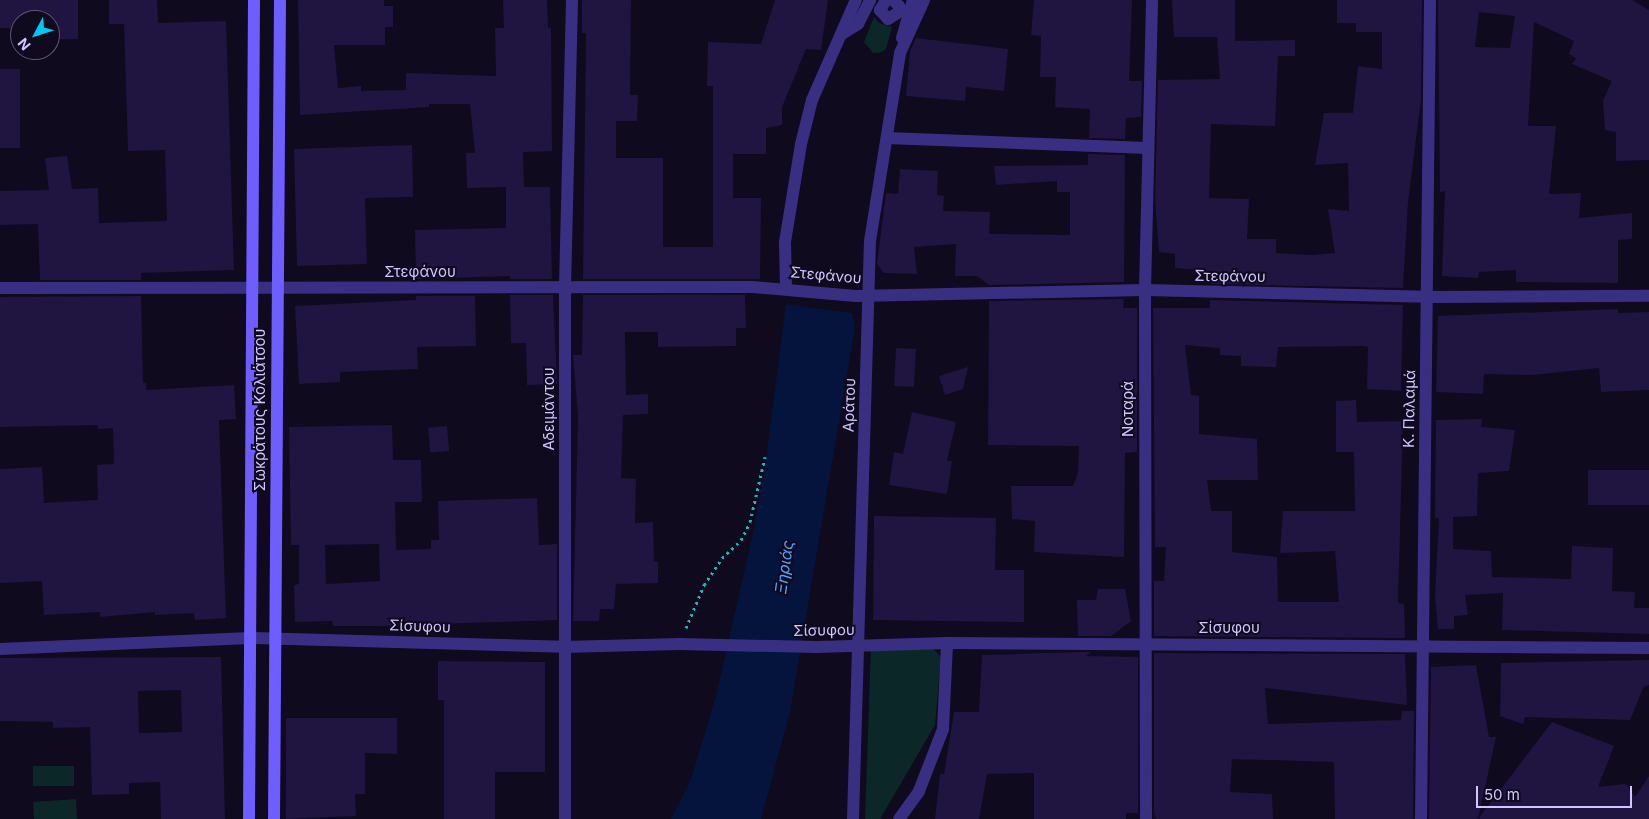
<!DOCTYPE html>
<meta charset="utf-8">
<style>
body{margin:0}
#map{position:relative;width:1649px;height:819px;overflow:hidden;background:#0f0a1e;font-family:Inter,sans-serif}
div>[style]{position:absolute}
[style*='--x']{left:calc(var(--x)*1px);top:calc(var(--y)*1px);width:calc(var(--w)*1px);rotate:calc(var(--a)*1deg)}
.green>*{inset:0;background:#0c2728;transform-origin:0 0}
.water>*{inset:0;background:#04143d}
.building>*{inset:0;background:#201441;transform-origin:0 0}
.path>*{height:3px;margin-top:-1.5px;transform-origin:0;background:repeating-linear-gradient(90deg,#20b7b9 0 2.5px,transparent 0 6.5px)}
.street>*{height:12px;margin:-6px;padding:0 6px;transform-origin:6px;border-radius:6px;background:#392f82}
.secondary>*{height:12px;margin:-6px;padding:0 6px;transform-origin:6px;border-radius:6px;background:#6e5dff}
span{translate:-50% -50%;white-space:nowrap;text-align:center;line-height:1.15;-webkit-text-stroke:4px #0f0a1e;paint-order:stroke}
.street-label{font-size:15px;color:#d1c6ff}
.water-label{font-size:16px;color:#54a3ff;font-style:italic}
.north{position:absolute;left:10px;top:10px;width:50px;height:50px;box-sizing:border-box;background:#0f0a1e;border:1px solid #5d5578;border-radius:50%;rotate:230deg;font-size:14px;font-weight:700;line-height:20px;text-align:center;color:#d1c6ff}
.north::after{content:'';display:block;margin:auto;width:18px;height:22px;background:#00c7f1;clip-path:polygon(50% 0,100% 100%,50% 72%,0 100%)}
.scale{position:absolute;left:1476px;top:786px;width:156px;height:22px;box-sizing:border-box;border:2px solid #d1c6ff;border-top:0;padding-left:6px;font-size:15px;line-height:18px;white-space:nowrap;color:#d1c6ff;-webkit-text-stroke:4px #0f0a1e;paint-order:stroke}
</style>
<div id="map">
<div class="green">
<div style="clip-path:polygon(874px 17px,879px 23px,892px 27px,886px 49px,882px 52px,873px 53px,864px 42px)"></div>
<div style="clip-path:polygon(871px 646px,932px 648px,941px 657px,935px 725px,880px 819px,865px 819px)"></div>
<div style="left:74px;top:766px;width:20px;height:41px;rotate:90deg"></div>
<div style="clip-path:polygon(76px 799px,77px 819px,34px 819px,33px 802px)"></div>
</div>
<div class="water">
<div style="clip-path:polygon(786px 304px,852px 313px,855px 327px,790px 712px,761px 819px,671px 819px,691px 779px,716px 696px,751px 542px,765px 467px)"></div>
</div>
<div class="building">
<div style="clip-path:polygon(0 0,78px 0,78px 39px,50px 39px,50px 20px,20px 20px,20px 28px,0 28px)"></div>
<div style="clip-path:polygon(109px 0,157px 0,158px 23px,226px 21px,234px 270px,141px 273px,141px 280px,40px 280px,38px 224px,0 225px,0 191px,49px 190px,45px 158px,67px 156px,72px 189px,98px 188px,99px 223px,167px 221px,165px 150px,128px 151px,124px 24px,109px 24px)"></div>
<div style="clip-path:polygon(298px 0,384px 0,384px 6px,393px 6px,393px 27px,385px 27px,385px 45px,334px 45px,338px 88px,361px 86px,361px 91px,406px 90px,406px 73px,496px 76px,495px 28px,504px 28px,503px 0,547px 0,548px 28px,551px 28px,552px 151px,523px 152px,524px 187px,550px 187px,552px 279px,510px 279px,510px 276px,416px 279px,415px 230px,506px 228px,506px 187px,467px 188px,466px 153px,475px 153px,470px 104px,429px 104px,429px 107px,300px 115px)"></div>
<div style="clip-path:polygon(582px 0,631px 0,630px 95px,638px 95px,637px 121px,616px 121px,616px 158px,663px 158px,663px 247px,713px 247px,713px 86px,707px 86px,708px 42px,761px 44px,775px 0,828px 0,821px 50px,806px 49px,782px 107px,782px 125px,766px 128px,766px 154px,733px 154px,733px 198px,761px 198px,760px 279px,583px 279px,586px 33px,582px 33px)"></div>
<div style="clip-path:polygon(1034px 0,1132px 0,1129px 81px,1142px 81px,1141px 117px,1126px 118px,1125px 139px,1089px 138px,1090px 109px,1055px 107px,1056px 77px,1040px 77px,1041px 36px,1031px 35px)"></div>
<div style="clip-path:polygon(1172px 0,1235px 0,1235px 41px,1295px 40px,1295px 56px,1278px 56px,1275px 126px,1211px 124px,1209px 198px,1249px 199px,1247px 239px,1276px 239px,1276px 253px,1312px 255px,1335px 253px,1328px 209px,1349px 211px,1348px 163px,1315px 165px,1324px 113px,1353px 113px,1358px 66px,1382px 69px,1382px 32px,1356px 32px,1356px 23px,1337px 23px,1337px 0,1422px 0,1421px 99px,1408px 202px,1403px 288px,1211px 284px,1211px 271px,1175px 268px,1175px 254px,1159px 252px,1155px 198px,1158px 80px,1220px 79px,1217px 37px,1174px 37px)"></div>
<div style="clip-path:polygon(evenodd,1438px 0,1632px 0,1649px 10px,1649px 160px,1616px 161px,1616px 132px,1605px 130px,1603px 100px,1612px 81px,1572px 64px,1576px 58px,1569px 54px,1574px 41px,1534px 22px,1528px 126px,1556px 126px,1549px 194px,1581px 193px,1579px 218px,1632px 213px,1632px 239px,1618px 240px,1618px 283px,1516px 282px,1516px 270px,1479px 272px,1478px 278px,1442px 276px,1445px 191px,1440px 192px,1438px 0,1479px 12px,1515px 16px,1510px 48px,1475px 47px,1479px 12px)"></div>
<div style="clip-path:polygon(916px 38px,1008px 49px,1004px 91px,966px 87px,965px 101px,906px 96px,910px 51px)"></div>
<div style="left:0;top:69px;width:20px;height:79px"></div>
<div style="clip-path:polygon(412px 145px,413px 197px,365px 198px,367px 264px,297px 266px,294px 149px)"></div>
<div style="clip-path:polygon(1088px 154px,1125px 155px,1124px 282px,989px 285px,977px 276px,955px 276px,956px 244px,914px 247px,917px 274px,884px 273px,877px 264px,886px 193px,898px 194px,900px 169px,938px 171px,937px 195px,944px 196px,943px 211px,990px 212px,989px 234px,1070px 235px,1070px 192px,1057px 192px,1057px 181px,996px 185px,994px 166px,1088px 165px)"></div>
<div style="clip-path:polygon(510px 295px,553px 295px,557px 384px,527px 385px,526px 343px,511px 343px)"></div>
<div style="clip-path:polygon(583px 295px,745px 295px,746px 328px,736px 328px,736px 346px,658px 347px,658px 332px,625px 332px,626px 395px,648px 394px,648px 414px,623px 415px,621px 478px,636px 479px,635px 523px,653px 522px,654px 562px,658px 562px,658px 583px,616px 584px,614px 609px,600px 609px,599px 621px,573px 621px,578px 416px,573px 355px,582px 355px)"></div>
<div style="clip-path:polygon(141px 296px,143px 383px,146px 383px,146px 390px,234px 385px,236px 419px,219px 420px,226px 618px,195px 620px,194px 613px,155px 615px,155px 612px,100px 617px,100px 612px,44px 615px,42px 581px,0 583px,0 469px,42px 467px,44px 503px,98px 500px,97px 465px,114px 464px,113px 428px,98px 429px,98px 425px,0 427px,0 297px)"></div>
<div style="clip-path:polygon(416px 296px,475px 296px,476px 346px,417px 347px,418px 369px,340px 372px,340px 382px,299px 384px,295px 306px,416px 300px)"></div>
<div style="clip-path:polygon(1124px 299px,1123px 308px,1137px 308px,1137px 452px,1125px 453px,1124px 557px,1034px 552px,1035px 521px,1012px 519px,1011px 486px,1073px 486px,1078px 473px,1079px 446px,988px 445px,989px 301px)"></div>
<div style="clip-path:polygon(1210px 300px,1403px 305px,1401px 391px,1367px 389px,1368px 347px,1364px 346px,1278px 347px,1276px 367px,1241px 366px,1241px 356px,1220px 355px,1220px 348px,1185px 345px,1191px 395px,1199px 396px,1199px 434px,1257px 439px,1258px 480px,1207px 480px,1211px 511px,1232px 511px,1232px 552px,1277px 557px,1278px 602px,1339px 602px,1335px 551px,1280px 553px,1283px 511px,1355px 511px,1354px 452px,1336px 452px,1336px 401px,1356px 400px,1357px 422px,1403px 421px,1398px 603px,1404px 604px,1405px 638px,1154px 636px,1154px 581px,1164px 581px,1166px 547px,1155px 547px,1153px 308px,1210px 308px)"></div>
<div style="clip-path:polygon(1618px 309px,1618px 313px,1649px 312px,1649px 390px,1601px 392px,1599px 368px,1532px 375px,1484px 374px,1483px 394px,1436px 392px,1438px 316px)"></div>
<div style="left:896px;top:348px;width:20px;height:38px;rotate:3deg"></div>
<div style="clip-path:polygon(968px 367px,963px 389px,945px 395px,939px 376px)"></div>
<div style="clip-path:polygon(912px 412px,956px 422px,947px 461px,952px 461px,947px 494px,889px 485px,894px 452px,903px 454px)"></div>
<div style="clip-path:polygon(1482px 419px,1481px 427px,1515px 430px,1509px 471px,1478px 473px,1477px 516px,1453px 517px,1453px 549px,1491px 551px,1492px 577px,1571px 579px,1572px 546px,1613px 548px,1612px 591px,1635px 592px,1634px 608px,1649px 608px,1649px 634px,1502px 630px,1503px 593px,1465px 595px,1468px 615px,1454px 616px,1454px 629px,1438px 629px,1435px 596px,1439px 518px,1435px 518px,1436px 420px)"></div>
<div style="clip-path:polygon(evenodd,392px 425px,393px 460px,421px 460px,422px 502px,395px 502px,396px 550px,431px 549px,431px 540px,439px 540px,438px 501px,537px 498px,539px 545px,557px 544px,557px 620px,382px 626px,333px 626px,332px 621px,295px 622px,294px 585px,299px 584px,299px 545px,291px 545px,289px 427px,392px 425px,379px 544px,380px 581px,326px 584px,325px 545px,379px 544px)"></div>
<div style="left:447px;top:426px;width:25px;height:19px;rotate:85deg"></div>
<div style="left:1588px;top:470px;width:61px;height:35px"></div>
<div style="clip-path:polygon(874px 516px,996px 518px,995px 570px,1024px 570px,1024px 622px,873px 620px)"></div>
<div style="clip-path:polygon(1098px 589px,1125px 589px,1131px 621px,1111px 636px,1078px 636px,1077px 600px,1096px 600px)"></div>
<div style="clip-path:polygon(1078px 652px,1091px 652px,1086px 656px,1138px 657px,1138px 813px,1126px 813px,1126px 819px,1034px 819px,1034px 773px,987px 774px,979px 819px,935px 819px,940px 774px,944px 774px,954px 712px,979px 712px,982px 655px)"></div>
<div style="clip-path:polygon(1154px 653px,1405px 654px,1407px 705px,1265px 688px,1268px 724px,1401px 720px,1402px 711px,1414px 711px,1413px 819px,1335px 819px,1334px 762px,1232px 759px,1230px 792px,1272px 794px,1273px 819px,1157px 819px,1154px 814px)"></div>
<div style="clip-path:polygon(evenodd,221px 657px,225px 819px,161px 819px,160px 782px,129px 783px,129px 794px,92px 795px,90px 727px,53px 728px,53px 722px,0 721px,0 658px,221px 657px,181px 690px,182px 732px,139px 733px,138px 691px,181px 690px)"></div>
<div style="clip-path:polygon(1649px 660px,1649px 685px,1644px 686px,1630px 720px,1525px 717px,1523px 724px,1500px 716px,1501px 663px)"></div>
<div style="clip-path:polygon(438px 661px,545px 662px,545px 772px,495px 772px,495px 819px,444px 819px,444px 700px,438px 700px)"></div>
<div style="clip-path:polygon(1476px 665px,1489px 737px,1496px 737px,1478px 819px,1429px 819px,1431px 667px)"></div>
<div style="clip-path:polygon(286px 718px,397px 718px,397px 754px,365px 753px,365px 794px,355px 794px,356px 816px,286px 819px)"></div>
<div style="clip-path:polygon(1552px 722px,1614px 746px,1598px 787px,1626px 784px,1635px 797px,1649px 776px,1649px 819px,1478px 819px)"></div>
</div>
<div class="path">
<div style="--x:686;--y:628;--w:47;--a:-67.3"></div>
<div style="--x:704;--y:585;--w:32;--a:-56"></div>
<div style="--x:722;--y:558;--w:26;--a:-43"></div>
<div style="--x:741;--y:540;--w:20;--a:-63"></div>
<div style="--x:750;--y:522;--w:67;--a:-77"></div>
</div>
<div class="street">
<div style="--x:886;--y:0;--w:12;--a:121"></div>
<div style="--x:880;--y:10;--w:12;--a:48"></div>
<div style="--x:888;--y:19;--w:13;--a:-32"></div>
<div style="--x:899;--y:12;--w:6;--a:-90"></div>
<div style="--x:899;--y:6;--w:8;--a:-135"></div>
<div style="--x:842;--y:34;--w:19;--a:-32"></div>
<div style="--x:858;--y:24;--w:27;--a:-63"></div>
<div style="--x:902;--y:38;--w:40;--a:-74"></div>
<div style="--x:887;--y:138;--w:261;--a:2.2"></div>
<div style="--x:786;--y:287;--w:45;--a:-91.3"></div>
<div style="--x:785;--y:242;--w:99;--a:-80.7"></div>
<div style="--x:801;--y:144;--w:45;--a:-76"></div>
<div style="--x:812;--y:100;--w:109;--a:-66.3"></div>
<div style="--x:0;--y:288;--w:753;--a:-0.08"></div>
<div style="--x:753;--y:287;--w:103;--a:5"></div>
<div style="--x:856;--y:296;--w:289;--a:-1.2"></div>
<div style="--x:1145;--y:290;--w:281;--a:1.4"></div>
<div style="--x:1426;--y:297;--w:223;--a:-0.3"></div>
<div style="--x:0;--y:649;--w:250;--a:-2.5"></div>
<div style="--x:250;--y:638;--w:313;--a:1.6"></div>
<div style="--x:563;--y:647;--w:117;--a:-1.5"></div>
<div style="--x:680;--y:644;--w:137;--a:1.3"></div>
<div style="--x:817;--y:647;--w:130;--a:-1.8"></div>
<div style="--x:947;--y:643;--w:702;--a:0.41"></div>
<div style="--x:565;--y:819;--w:532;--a:-90"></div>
<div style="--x:565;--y:287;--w:287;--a:-88.6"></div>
<div style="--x:853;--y:819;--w:578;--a:-88.32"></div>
<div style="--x:870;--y:241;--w:190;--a:-80.9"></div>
<div style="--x:900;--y:53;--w:58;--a:-65.6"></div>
<div style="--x:899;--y:819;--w:34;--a:-54"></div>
<div style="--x:919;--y:791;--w:66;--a:-68.8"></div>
<div style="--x:943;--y:729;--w:86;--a:-87.3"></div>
<div style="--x:1146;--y:819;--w:529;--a:-90.11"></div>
<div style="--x:1145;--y:290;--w:290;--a:-88.6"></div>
<div style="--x:1421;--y:819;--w:819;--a:-89.37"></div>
</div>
<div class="secondary">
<div style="--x:249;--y:819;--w:819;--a:-89.65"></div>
<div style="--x:274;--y:819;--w:819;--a:-89.58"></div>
</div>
<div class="street-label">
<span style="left:420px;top:272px">Στεφάνου</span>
<span style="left:826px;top:275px;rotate:5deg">Στεφάνου</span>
<span style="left:1230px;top:276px;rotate:1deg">Στεφάνου</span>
<span style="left:849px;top:405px;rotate:-88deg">Αράτου</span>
<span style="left:549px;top:409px;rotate:-90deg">Αδειμάντου</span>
<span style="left:1128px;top:409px;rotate:-90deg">Νοταρά</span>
<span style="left:1409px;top:409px;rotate:-89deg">Κ. Παλαμά</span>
<span style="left:260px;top:410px;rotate:-90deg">Σωκράτους Κολιάτσου</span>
<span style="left:420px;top:626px;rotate:2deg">Σίσυφου</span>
<span style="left:1229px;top:628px">Σίσυφου</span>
<span style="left:824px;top:630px;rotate:-1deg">Σίσυφου</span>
</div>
<div class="water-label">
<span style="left:784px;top:567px;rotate:-82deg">Ξηριάς</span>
</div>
<div class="north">N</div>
<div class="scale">50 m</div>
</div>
